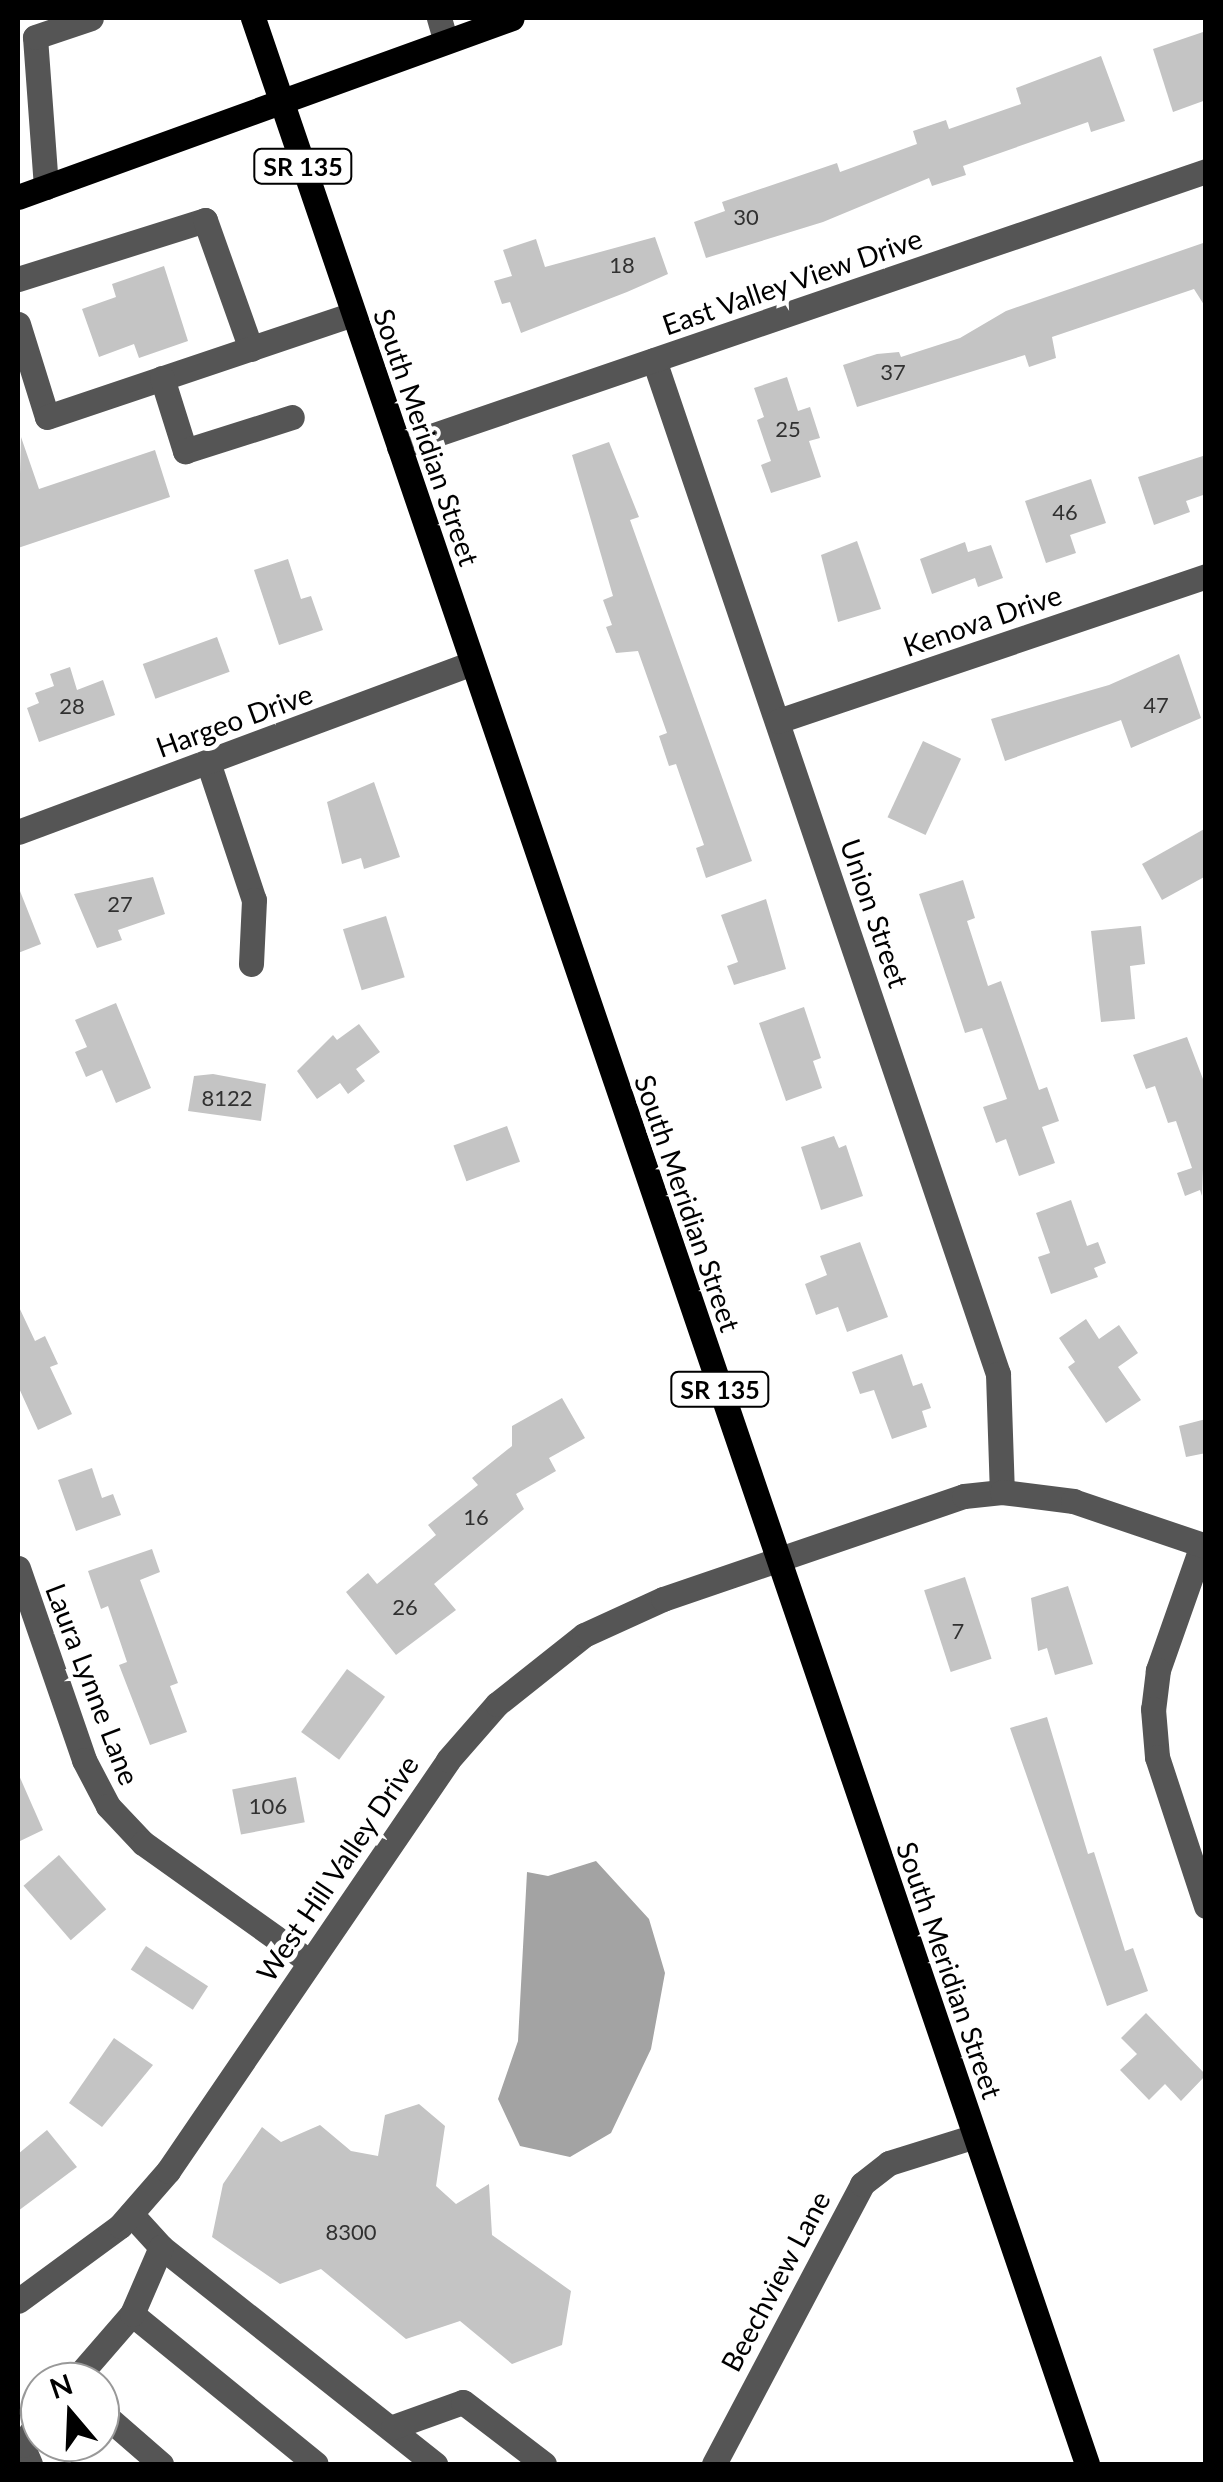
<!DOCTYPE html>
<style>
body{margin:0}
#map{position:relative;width:1223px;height:2482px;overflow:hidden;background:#fff;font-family:Lato,sans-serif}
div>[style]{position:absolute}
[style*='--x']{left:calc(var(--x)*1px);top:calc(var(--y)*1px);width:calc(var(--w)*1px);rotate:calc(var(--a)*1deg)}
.water>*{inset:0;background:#a3a3a3}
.building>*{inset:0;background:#c4c4c4;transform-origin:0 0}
.minor>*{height:25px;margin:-12.5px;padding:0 12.5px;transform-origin:12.5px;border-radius:12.5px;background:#555}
.major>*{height:25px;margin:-12.5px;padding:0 12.5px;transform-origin:12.5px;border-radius:12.5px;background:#000}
span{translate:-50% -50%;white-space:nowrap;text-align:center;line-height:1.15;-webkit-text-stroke:10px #fff;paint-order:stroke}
.number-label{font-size:22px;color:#313131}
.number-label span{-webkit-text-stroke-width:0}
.shield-label span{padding:2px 8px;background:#fff;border:2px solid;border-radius:8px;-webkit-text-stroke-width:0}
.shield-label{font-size:25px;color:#000;font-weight:700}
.street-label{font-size:28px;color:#000}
.frame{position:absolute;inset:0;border:20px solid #000;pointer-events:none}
.north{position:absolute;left:20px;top:2362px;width:100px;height:100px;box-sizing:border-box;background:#fff;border:2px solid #999;border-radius:50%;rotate:341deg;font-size:28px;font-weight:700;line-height:40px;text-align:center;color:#000}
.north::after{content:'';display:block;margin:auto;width:35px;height:45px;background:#000;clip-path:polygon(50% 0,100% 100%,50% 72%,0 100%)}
</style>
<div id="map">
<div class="water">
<div style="clip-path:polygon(596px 1861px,649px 1919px,665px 1973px,651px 2049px,611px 2133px,570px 2157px,520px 2146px,498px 2099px,518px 2041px,527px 1872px,548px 1876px)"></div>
</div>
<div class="building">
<div style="clip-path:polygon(1206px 31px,1206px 100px,1173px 112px,1153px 49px)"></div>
<div style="clip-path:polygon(1101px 56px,1125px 121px,1091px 132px,1088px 122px,963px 166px,966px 175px,932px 186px,929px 178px,823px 222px,706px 258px,694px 222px,725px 211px,722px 202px,837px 163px,840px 172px,917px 144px,913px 131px,946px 120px,949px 129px,1021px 104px,1016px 88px)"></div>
<div style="clip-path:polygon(655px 237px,668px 274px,627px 292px,521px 333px,510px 302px,502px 304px,494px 281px,512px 276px,503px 250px,536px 239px,545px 267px)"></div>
<div style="clip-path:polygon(1206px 242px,1206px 308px,1194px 289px,1052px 337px,1056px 358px,1029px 367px,1025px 355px,857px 407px,843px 365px,877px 354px,899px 352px,901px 357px,960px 338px,1006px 311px)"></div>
<div style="clip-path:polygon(164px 266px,188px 341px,139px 358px,134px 344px,99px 357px,82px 309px,116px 297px,112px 284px)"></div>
<div style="clip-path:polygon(787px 377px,798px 411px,810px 407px,820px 438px,809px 441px,821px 477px,771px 493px,761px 465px,771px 461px,757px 420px,764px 417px,754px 388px)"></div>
<div style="clip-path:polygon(21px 437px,39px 489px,155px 450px,170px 497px,18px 548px)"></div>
<div style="clip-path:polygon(609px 442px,639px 517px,630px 520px,752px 861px,706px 878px,696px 848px,704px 845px,676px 764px,669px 766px,659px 736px,667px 733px,638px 651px,616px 653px,606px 627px,612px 625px,603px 600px,613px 596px,572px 455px)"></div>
<div style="clip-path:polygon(1206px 455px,1206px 494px,1186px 501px,1190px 512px,1154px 525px,1138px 477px)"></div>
<div style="clip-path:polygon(1091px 479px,1106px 523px,1070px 535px,1076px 553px,1046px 563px,1025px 501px)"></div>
<div style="clip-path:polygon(857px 541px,881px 609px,838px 622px,821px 555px)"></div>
<div style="clip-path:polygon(965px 542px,968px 552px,991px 545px,1003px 578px,978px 587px,975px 578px,932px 594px,920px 559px)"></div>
<div style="clip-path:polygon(288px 559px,301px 599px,311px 596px,323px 630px,279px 645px,254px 570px)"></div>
<div style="left:217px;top:637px;width:37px;height:79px;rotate:70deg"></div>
<div style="clip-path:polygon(1179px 654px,1201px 718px,1131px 748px,1121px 720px,1005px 761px,991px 719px,1109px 685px)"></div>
<div style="clip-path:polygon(70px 667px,77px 690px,103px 680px,115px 715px,39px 742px,27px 708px,39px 703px,35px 693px,54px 686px,50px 674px)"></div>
<div style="left:923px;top:741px;width:42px;height:84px;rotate:25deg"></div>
<div style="clip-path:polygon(374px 782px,400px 857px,364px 869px,361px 858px,342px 864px,327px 802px)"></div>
<div style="clip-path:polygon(1206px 828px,1206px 876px,1162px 900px,1142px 864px)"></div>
<div style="clip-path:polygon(153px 877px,165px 914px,118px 930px,122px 940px,97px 948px,74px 894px)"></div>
<div style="clip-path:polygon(963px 880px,975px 918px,967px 921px,988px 986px,1001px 981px,1039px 1090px,1047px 1087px,1059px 1121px,1042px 1127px,1055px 1163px,1019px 1176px,1006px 1139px,996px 1143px,983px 1107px,1007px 1099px,982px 1028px,965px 1033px,919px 894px)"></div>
<div style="clip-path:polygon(18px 886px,41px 944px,18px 953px)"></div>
<div style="clip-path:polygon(766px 899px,786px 969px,734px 985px,727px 966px,738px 962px,721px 915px)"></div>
<div style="left:386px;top:916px;width:64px;height:45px;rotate:73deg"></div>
<div style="clip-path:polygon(1141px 926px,1145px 964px,1130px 966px,1135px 1019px,1101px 1022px,1091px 931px)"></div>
<div style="clip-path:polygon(116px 1003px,151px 1088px,116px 1103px,102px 1070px,86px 1077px,75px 1052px,87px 1047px,75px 1020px)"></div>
<div style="clip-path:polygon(804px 1007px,821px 1058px,813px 1061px,822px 1088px,786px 1101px,759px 1023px)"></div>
<div style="clip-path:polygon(359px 1024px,380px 1052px,356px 1069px,365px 1081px,348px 1094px,340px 1083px,317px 1099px,297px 1071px,333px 1035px,337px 1040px)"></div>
<div style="clip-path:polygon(1187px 1037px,1206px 1087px,1202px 1196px,1200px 1190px,1185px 1196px,1177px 1173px,1192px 1168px,1176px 1121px,1168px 1123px,1155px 1086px,1146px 1089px,1133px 1055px)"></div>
<div style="clip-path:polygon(213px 1074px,266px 1084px,261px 1121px,188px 1111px,194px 1076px)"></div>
<div style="left:507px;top:1126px;width:38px;height:57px;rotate:70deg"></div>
<div style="clip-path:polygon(834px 1136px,839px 1148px,846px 1145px,863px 1196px,821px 1210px,801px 1147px)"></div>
<div style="clip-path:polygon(1071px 1200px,1087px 1246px,1098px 1242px,1106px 1263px,1094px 1268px,1098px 1277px,1051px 1294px,1038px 1257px,1050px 1253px,1036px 1213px)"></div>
<div style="clip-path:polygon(860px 1242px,888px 1317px,847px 1332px,838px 1307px,816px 1315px,805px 1284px,827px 1275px,820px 1256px)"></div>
<div style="clip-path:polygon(18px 1305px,35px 1341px,45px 1336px,58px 1364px,50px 1367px,72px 1414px,38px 1430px,18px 1386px)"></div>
<div style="clip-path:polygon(1086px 1319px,1099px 1339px,1119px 1325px,1138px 1353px,1118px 1367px,1141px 1400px,1106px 1423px,1068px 1367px,1075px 1362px,1059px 1338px)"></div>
<div style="clip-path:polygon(902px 1354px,913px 1386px,922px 1383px,931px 1408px,922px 1411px,927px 1427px,892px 1439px,874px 1390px,860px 1394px,852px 1372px)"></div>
<div style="clip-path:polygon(562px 1398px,585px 1438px,549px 1458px,556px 1471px,516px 1494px,524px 1509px,434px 1584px,456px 1610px,396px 1655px,346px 1592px,368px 1573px,377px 1584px,436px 1535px,428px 1525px,478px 1485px,472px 1478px,512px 1446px,512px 1426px)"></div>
<div style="clip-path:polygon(1206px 1419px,1206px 1453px,1186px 1457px,1179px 1426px)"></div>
<div style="clip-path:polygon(92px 1468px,102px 1498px,113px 1494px,121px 1515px,76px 1531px,58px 1480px)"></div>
<div style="clip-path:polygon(152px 1549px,160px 1572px,140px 1580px,178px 1683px,170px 1686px,187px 1732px,150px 1745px,119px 1665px,127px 1662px,108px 1606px,101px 1609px,88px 1571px)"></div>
<div style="left:965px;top:1577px;width:86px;height:43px;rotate:72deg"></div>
<div style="clip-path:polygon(1068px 1586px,1093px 1664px,1055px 1675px,1047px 1648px,1038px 1651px,1031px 1598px)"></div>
<div style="left:347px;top:1669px;width:47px;height:78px;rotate:36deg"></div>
<div style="clip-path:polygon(1047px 1717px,1088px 1854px,1094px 1852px,1125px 1951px,1133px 1948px,1148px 1991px,1107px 2006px,1010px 1728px)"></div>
<div style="clip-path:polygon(18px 1773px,43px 1830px,18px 1842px)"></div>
<div style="left:296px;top:1777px;width:46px;height:65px;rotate:79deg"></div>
<div style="left:59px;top:1855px;width:72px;height:47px;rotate:49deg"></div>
<div style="left:146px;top:1946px;width:74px;height:28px;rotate:33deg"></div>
<div style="clip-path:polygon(1146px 2013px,1206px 2075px,1181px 2101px,1165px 2084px,1149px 2100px,1120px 2070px,1137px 2054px,1121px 2038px)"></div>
<div style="clip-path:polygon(114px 2038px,153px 2065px,102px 2127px,69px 2103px)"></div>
<div style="clip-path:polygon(419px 2104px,445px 2126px,436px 2186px,456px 2204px,489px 2184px,492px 2235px,571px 2291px,562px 2345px,512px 2364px,460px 2321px,406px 2339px,321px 2269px,280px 2284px,212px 2237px,223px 2184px,262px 2127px,281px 2142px,320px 2125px,351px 2151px,378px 2156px,385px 2115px)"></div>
<div style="clip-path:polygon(47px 2130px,77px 2167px,18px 2211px,18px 2154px)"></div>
</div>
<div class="minor">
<div style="--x:439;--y:18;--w:22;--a:74"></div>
<div style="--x:46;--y:187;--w:150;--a:-94.2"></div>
<div style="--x:35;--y:37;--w:59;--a:-18.7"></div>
<div style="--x:18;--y:279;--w:196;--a:-17.5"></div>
<div style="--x:205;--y:220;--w:137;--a:70.4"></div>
<div style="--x:18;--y:324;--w:97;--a:72.7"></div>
<div style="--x:47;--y:417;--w:323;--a:-18.6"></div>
<div style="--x:654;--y:360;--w:1071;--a:71.26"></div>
<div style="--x:998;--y:1374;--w:118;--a:88.1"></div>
<div style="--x:162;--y:378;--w:77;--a:72.5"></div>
<div style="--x:185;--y:451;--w:112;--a:-17.6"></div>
<div style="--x:399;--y:447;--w:853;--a:-18.88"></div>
<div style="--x:778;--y:721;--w:452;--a:-18.7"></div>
<div style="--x:208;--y:762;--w:145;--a:71.6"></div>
<div style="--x:254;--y:900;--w:64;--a:92.7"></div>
<div style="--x:18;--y:832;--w:484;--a:-20.4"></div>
<div style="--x:1202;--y:1545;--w:133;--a:109.4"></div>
<div style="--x:1158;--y:1670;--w:39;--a:97"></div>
<div style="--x:1153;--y:1709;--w:48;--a:85.2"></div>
<div style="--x:1157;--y:1757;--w:157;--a:71.8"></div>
<div style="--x:18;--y:1568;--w:203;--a:71"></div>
<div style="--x:84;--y:1760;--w:52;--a:62.4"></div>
<div style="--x:108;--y:1806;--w:51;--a:46.6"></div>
<div style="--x:143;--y:1843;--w:205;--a:35.5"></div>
<div style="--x:131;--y:2214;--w:45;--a:47.7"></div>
<div style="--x:161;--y:2247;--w:350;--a:38.4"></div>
<div style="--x:18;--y:2301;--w:127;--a:-36.3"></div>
<div style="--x:120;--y:2226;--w:73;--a:-48.9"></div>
<div style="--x:168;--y:2171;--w:497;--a:-55.7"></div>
<div style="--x:448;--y:1760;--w:74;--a:-48.8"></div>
<div style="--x:497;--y:1704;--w:111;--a:-38.4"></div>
<div style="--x:584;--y:1635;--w:87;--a:-24.5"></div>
<div style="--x:663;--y:1599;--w:318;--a:-18.9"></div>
<div style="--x:964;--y:1496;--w:38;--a:-6"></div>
<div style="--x:1002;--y:1492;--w:72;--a:7.2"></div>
<div style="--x:1073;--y:1501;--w:140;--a:18.7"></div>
<div style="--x:132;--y:2314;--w:237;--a:39.2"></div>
<div style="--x:73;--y:2382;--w:90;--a:-49.1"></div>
<div style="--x:132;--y:2314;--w:73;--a:-66.6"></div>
<div style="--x:100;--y:2411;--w:81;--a:41"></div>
<div style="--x:393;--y:2427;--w:74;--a:-19.7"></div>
<div style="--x:463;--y:2402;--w:102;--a:37.4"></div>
<div style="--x:30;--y:2464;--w:21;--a:-113"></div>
<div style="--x:22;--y:2445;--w:32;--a:-55"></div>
<div style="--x:714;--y:2464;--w:317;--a:-62.1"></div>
<div style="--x:862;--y:2184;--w:34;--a:-38"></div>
<div style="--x:889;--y:2163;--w:90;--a:-17.4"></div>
</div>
<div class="major">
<div style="--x:253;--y:18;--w:2584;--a:71.17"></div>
<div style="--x:18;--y:197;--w:525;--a:-19.92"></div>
</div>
<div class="number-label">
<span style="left:746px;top:217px">30</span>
<span style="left:622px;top:265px">18</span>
<span style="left:893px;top:372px">37</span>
<span style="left:788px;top:429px">25</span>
<span style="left:1065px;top:512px">46</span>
<span style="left:1156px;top:705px">47</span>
<span style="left:72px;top:706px">28</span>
<span style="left:120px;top:904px">27</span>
<span style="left:227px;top:1098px">8122</span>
<span style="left:476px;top:1517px">16</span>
<span style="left:405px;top:1607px">26</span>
<span style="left:958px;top:1631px">7</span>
<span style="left:268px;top:1806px">106</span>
<span style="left:351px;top:2232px">8300</span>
</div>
<div class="shield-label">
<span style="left:303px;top:166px">SR 135</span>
<span style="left:720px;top:1389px">SR 135</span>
</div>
<div class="street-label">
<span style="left:792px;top:281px;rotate:-19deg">East Valley View Drive</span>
<span style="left:427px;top:437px;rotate:71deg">South Meridian Street</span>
<span style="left:982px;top:620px;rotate:-19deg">Kenova Drive</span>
<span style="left:234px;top:720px;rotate:-20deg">Hargeo Drive</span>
<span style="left:875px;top:913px;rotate:71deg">Union Street</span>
<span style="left:688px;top:1203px;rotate:71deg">South Meridian Street</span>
<span style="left:93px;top:1684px;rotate:69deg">Laura Lynne Lane</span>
<span style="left:337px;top:1868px;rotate:-56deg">West Hill Valley Drive</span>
<span style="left:950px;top:1970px;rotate:71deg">South Meridian Street</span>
<span style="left:775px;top:2281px;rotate:-62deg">Beechview Lane</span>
</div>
<div class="frame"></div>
<div class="north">N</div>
</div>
